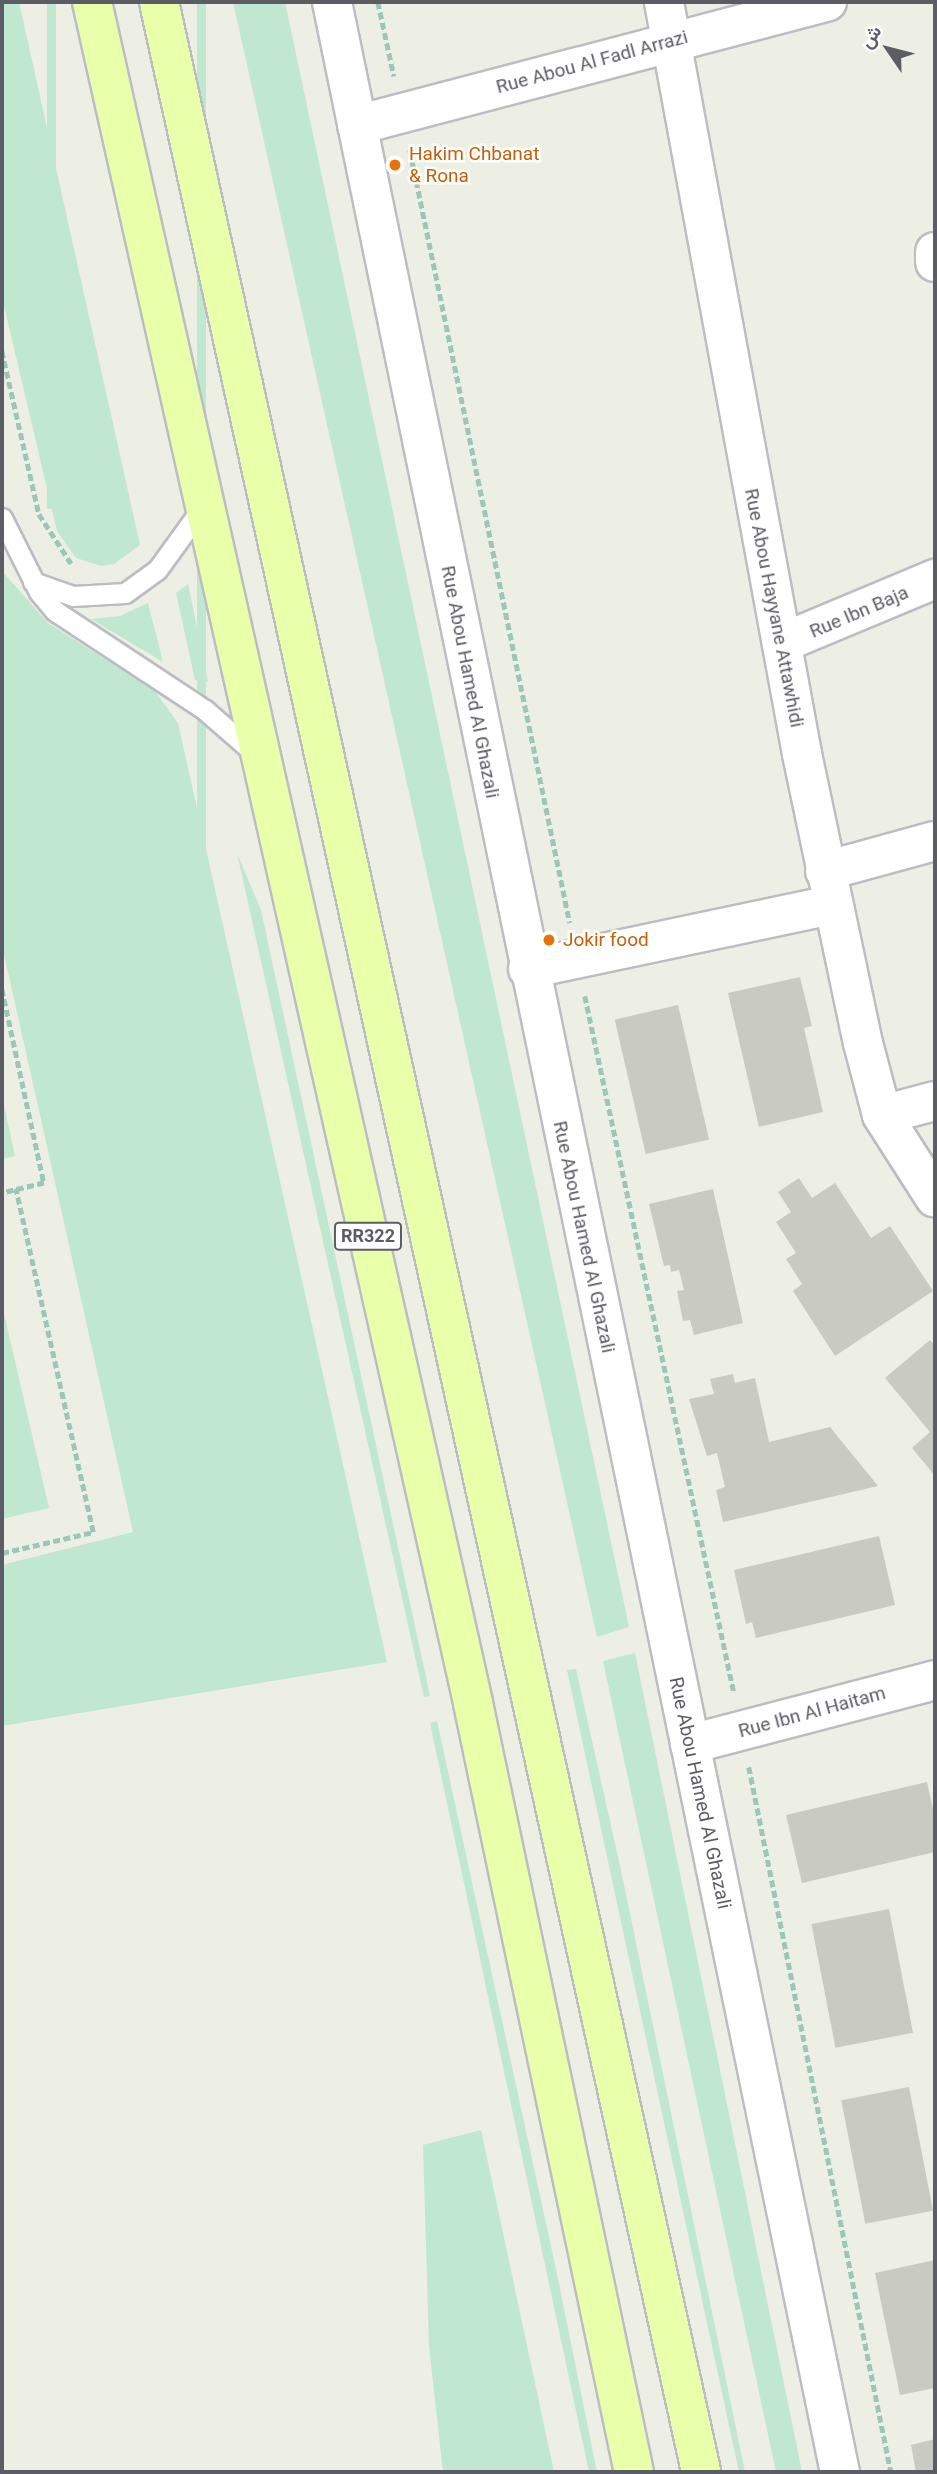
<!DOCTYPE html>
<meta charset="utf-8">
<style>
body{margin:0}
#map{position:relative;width:937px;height:2474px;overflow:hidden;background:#edefe4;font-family:Roboto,Vazirmatn,sans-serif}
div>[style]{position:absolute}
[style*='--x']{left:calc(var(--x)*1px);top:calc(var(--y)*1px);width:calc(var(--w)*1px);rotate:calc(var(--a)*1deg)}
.green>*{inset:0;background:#c0e7d0;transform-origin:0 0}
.building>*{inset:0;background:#c9cac0;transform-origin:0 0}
.path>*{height:4.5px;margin-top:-2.25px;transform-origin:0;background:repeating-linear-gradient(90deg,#99c8b9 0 7px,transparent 0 10.5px)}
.roads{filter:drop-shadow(2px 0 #bcbcc3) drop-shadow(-2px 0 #bcbcc3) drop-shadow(0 2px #bcbcc3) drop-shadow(0 -2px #bcbcc3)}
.lane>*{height:19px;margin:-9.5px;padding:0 9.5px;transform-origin:9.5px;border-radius:9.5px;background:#fff}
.street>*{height:38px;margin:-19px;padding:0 19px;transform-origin:19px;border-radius:19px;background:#fff}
.primary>*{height:38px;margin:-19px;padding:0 19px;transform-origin:19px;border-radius:19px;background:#eaffa9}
.dots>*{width:19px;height:19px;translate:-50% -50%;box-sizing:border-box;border:4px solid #fff;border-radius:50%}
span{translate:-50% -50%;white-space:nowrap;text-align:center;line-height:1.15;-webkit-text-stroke:5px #fff;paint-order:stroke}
.shield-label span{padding:2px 5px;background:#fff;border:2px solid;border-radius:5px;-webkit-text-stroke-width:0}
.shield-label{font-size:18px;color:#5c5c65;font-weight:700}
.street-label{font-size:19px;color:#5c5c65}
.food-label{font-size:19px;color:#c56008}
.left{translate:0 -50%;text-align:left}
.frame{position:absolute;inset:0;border:4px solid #5c5c65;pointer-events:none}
.north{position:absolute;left:853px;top:14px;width:70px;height:70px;-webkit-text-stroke:5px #fff;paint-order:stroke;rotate:305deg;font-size:19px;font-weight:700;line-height:28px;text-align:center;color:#5c5c65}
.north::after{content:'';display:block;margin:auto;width:24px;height:32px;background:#5c5c65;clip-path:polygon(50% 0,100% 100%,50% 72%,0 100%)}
</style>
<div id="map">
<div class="green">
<div style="clip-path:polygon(2px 2px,19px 2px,140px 545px,114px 564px,101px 566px,76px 558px,57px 531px,2px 297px)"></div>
<div style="left:47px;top:2px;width:9px;height:507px"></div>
<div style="left:197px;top:2px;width:9px;height:1687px"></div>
<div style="clip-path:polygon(233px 2px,285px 2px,629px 1627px,597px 1637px)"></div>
<div style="clip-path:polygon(2px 571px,48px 623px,155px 691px,178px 723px,387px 1662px,2px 1726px,2px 1565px,133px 1532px,2px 945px)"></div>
<div style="clip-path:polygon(188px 584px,208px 682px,195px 680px,176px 593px)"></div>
<div style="clip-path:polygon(148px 603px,163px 662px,91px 619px,120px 616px)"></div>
<div style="clip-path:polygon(237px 853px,261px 910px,430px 1696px,424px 1697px)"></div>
<div style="clip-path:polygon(2px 1096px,15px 1156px,2px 1159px)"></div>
<div style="clip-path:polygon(2px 1305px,49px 1508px,2px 1519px)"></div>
<div style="clip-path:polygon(635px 1653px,802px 2472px,776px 2472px,603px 1661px)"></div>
<div style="clip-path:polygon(576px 1669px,622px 1875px,745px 2472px,739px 2472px,567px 1670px)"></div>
<div style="clip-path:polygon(437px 1721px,557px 2274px,597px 2472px,589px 2472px,430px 1723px)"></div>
<div style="clip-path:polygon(481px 2130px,554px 2472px,443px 2472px,429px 2346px,423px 2145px)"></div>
</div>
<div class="building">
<div style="clip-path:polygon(800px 977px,812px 1026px,804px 1028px,823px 1112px,759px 1127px,728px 993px)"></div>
<div style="left:678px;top:1005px;width:138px;height:65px;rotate:77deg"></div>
<div style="clip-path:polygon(799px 1178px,812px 1198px,835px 1183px,871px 1238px,890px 1226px,933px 1291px,835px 1356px,793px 1291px,802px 1284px,786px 1259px,796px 1253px,776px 1222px,791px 1212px,778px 1192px)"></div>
<div style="clip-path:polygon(713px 1189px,743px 1323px,694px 1335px,690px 1320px,683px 1321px,677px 1291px,684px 1290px,679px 1270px,671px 1272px,670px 1265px,664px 1266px,649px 1204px)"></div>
<div style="clip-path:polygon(930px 1340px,935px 1346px,935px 1476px,912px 1448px,930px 1432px,885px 1378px)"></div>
<div style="clip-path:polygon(733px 1374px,735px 1383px,755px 1378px,769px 1442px,830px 1427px,878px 1486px,723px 1522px,716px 1490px,725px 1487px,717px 1453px,707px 1456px,689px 1399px,714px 1394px,710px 1379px)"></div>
<div style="clip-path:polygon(879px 1536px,895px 1605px,756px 1638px,752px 1622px,746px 1624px,734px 1570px)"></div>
<div style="clip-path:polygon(927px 1782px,935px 1818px,935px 1852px,802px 1883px,786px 1815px)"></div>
<div style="left:889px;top:1909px;width:126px;height:79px;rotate:79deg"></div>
<div style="left:909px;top:2087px;width:126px;height:69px;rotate:79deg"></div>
<div style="clip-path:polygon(935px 2260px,935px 2388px,900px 2395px,875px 2273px)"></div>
<div style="clip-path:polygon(935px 2439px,935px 2472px,916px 2472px,911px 2445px)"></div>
</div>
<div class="path">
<div style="--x:378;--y:2;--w:76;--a:77.8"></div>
<div style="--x:410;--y:150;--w:789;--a:78.31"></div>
<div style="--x:2;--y:351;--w:167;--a:77.2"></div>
<div style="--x:39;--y:514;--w:59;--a:56.9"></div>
<div style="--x:2;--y:989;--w:198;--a:77.8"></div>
<div style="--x:44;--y:1183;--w:43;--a:166.6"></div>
<div style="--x:585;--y:996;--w:713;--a:77.93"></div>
<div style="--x:2;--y:1553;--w:93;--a:-13"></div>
<div style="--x:93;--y:1532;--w:352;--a:-102.7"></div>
<div style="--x:749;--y:1767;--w:719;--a:78.61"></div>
</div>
<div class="roads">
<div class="lane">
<div style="--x:2;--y:518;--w:83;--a:63.4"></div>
<div style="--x:39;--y:592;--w:25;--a:50"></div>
<div style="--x:55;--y:611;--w:180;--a:33.4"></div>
<div style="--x:205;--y:710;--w:64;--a:41.2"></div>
<div style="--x:33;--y:582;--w:42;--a:19.3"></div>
<div style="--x:73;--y:596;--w:52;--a:-3.3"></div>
<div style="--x:125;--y:593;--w:39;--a:-36"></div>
<div style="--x:157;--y:570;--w:82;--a:-54"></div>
</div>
<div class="street">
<div style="--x:332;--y:2;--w:2522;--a:78.38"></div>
<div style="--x:664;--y:2;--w:765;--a:79.6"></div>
<div style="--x:802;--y:754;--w:295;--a:78.1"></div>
<div style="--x:863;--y:1043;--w:74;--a:75.2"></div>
<div style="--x:882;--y:1115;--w:98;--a:57.4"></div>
<div style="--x:357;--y:125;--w:486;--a:-14.7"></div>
<div style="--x:935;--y:252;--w:10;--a:90"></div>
<div style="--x:782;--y:643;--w:166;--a:-22.7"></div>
<div style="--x:825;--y:871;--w:114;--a:-15.3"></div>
<div style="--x:528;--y:969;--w:311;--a:-11.9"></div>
<div style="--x:882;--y:1115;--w:55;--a:-14.8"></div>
<div style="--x:690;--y:1744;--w:253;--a:-14.6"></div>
</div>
<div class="primary">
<div style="--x:92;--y:2;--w:1743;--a:77.37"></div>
<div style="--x:473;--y:1703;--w:786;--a:78.18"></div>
<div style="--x:159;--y:2;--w:2529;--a:77.62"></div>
</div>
</div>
<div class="dots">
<div style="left:395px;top:165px;background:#e8710a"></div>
<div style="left:549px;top:940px;background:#e8710a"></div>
</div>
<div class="shield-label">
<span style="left:368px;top:1236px">RR322</span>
</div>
<div class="street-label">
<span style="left:592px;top:62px;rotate:-15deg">Rue Abou Al Fadl Arrazi</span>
<span style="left:774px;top:608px;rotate:79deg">Rue Abou Hayyane Attawhidi</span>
<span style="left:859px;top:612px;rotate:-23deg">Rue Ibn Baja</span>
<span style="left:470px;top:682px;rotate:79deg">Rue Abou Hamed Al Ghazali</span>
<span style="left:584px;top:1237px;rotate:78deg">Rue Abou Hamed Al Ghazali</span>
<span style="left:812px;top:1712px;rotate:-15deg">Rue Ibn Al Haitam</span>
<span style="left:700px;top:1793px;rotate:78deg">Rue Abou Hamed Al Ghazali</span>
</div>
<div class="food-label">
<span class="left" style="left:409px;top:165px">Hakim Chbanat<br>&amp; Rona</span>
<span class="left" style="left:563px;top:940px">Jokir food</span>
</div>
<div class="frame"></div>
<div class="north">ش</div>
</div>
